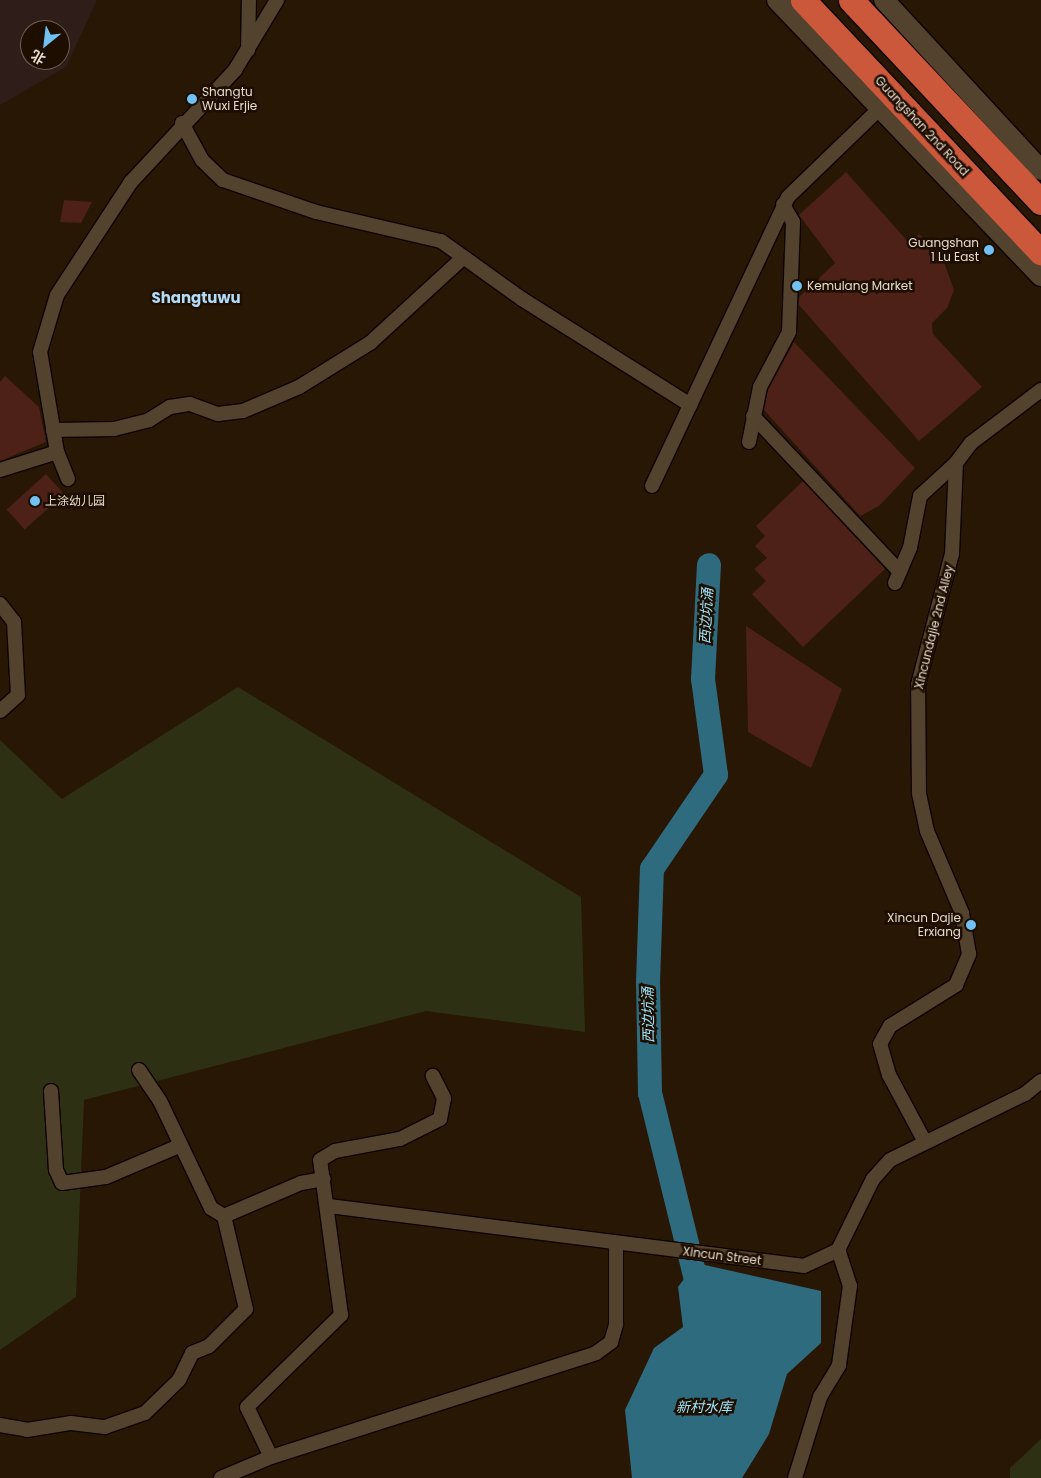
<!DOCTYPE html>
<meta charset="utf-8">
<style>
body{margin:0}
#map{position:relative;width:1041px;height:1478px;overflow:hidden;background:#271704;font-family:Poppins,"Noto Sans SC",sans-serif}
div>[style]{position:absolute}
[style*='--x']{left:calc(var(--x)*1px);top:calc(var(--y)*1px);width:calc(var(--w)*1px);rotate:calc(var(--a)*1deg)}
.education>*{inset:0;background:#2f1d19}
.green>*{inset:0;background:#2e3013}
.water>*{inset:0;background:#2e6b7f}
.river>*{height:24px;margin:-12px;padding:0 12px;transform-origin:12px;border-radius:12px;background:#2e6b7f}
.building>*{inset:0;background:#4d2118;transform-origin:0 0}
.roads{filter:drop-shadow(1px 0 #0f0300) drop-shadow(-1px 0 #0f0300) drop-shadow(0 1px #0f0300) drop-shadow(0 -1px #0f0300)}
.street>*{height:14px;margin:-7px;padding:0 7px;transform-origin:7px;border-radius:7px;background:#53422d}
.secondary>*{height:20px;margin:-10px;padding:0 10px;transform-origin:10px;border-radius:10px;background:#53422d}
.highway>*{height:25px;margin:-12.5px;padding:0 12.5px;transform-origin:12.5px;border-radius:12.5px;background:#cb583a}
.dots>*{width:14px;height:14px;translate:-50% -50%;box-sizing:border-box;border:2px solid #1d0e00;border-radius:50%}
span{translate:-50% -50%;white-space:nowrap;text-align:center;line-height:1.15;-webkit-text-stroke:5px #1d0e00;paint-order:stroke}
.poi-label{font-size:12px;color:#e6dbcf}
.left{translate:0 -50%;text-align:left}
.right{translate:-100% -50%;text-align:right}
.street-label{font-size:12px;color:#e6dbcf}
.water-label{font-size:14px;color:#9ce3fd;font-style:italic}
.quarter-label{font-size:15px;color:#b1dbf8;font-weight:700}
.north{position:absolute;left:20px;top:20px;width:50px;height:50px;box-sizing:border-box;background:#1d0e00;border:1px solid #6d6053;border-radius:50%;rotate:209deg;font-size:14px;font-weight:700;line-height:20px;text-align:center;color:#e6dbcf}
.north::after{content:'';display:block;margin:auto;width:18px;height:22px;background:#71c1f5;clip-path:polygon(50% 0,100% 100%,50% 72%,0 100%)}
</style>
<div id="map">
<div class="education">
<div style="clip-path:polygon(evenodd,0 0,97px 0,66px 67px,0 105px,0 0,30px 30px,60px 30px,60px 60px,30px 60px,30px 30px)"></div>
</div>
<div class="green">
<div style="clip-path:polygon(238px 687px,581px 897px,585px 1032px,426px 1011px,84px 1100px,76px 1297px,0 1350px,0 740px,62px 799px)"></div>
<div style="clip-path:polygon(1041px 1439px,1041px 1478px,1010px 1478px,1010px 1468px)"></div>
</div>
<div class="water">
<div style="clip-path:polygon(696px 1263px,821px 1291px,821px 1343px,787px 1374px,769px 1434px,742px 1478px,632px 1478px,625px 1410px,654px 1348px,683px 1327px,678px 1287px)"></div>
</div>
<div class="river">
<div style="--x:694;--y:1300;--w:20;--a:-84"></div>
<div style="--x:696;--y:1280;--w:193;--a:-103.8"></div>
<div style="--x:650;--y:1093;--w:111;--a:-91"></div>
<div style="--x:648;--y:982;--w:113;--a:-88"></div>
<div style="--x:652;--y:869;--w:114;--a:-55.8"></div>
<div style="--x:716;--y:775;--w:97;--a:-97.7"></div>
<div style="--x:703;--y:679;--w:114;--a:-87"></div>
</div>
<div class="building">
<div style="clip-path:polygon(846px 172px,910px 244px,919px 234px,941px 254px,954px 290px,947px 308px,932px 323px,933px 334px,982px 387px,919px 441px,799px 305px,799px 297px,835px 263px,799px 215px)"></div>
<div style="clip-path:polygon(64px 200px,92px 202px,81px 223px,60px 222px)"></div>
<div style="clip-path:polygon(794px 342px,915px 468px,879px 506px,860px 516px,764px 410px,768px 390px)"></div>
<div style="clip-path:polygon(5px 376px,39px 407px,46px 442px,0 461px,0 382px)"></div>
<div style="left:46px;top:474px;width:27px;height:53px;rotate:48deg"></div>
<div style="clip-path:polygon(803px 481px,885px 569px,803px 647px,752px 594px,766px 581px,754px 569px,767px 558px,755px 546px,765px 536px,756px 526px)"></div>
<div style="clip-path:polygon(746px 626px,842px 689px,811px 768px,748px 732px)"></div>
</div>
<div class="roads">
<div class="street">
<div style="--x:248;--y:50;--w:50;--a:-88.9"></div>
<div style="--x:182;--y:123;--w:42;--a:61.6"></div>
<div style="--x:202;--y:160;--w:29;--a:44"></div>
<div style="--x:223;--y:180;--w:98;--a:19"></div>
<div style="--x:316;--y:212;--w:128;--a:13.1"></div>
<div style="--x:441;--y:241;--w:100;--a:35.6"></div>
<div style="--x:522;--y:299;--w:199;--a:32.2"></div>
<div style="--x:753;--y:416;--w:214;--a:46.7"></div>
<div style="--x:53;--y:430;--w:61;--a:-0.9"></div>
<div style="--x:114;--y:429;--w:36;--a:-14"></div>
<div style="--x:149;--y:420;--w:25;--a:-32"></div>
<div style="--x:170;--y:407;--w:20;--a:-9"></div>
<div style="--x:190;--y:404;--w:30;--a:20"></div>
<div style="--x:218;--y:414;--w:25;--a:-7"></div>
<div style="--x:243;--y:411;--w:61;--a:-23.2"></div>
<div style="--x:299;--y:387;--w:84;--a:-31.8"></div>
<div style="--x:370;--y:343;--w:127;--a:-42.5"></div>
<div style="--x:749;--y:442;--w:56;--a:-78.7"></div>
<div style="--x:760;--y:387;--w:62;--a:-62.2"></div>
<div style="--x:789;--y:332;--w:110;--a:-87.9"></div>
<div style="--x:793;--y:222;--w:20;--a:-120"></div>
<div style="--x:0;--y:470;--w:60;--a:-17.5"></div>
<div style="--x:68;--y:479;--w:29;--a:-112"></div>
<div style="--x:57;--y:452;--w:101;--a:-99.6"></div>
<div style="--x:40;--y:352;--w:59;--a:-73.4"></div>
<div style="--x:57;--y:295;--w:135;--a:-56.8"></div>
<div style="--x:131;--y:182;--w:153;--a:-47.1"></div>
<div style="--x:235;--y:70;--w:82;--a:-59"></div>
<div style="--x:652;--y:486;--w:319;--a:-64.8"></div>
<div style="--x:788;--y:197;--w:127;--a:-44"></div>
<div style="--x:895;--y:583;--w:38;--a:-67"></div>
<div style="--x:910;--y:548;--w:53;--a:-79.1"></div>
<div style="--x:920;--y:496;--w:49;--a:-42.5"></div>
<div style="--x:0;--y:604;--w:23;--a:52"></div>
<div style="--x:14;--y:622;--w:73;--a:86.9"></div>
<div style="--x:18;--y:695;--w:24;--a:138"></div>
<div style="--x:139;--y:1070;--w:37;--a:56"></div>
<div style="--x:160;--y:1101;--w:119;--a:64.5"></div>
<div style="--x:211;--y:1208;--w:15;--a:32"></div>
<div style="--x:51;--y:1091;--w:79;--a:86.4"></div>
<div style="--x:56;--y:1170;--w:14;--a:65"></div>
<div style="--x:62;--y:1183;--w:44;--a:-7.8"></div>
<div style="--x:106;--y:1177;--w:79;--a:-23"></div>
<div style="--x:925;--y:1142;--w:76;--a:-118.2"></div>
<div style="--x:889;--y:1075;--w:32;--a:-106"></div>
<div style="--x:880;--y:1044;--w:21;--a:-61"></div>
<div style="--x:890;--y:1026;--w:78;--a:-31.8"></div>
<div style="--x:956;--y:985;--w:34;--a:-67"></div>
<div style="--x:969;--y:954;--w:42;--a:-99.7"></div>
<div style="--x:962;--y:913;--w:89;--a:-113.1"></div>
<div style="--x:927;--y:831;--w:39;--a:-102"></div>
<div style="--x:919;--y:793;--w:108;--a:-90.5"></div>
<div style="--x:918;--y:685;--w:135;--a:-75.5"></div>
<div style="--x:952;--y:554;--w:91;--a:-87.5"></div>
<div style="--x:956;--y:463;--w:25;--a:-53"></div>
<div style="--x:971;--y:443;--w:88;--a:-37.1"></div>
<div style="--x:329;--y:1206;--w:479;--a:7.2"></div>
<div style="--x:804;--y:1266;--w:38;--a:-25"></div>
<div style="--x:838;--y:1250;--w:79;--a:-63.8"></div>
<div style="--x:873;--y:1179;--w:25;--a:-48"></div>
<div style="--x:890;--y:1160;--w:150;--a:-26.1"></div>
<div style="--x:1025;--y:1094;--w:21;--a:-39"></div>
<div style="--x:224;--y:1216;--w:84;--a:-23.2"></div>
<div style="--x:301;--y:1183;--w:23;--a:-10"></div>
<div style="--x:0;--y:1425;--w:27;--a:10"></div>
<div style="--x:27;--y:1430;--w:45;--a:-9"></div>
<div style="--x:71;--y:1423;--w:34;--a:7"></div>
<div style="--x:105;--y:1427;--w:42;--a:-19.3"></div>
<div style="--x:145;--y:1413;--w:47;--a:-44.1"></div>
<div style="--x:179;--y:1380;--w:30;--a:-64"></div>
<div style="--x:192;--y:1353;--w:18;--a:-22"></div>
<div style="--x:209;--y:1346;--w:52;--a:-45"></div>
<div style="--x:246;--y:1309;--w:96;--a:-103.3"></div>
<div style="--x:271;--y:1457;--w:55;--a:-115.6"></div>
<div style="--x:247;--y:1407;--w:132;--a:-44.4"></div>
<div style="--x:341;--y:1315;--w:156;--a:-97.7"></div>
<div style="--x:320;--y:1160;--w:17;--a:-31"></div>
<div style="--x:335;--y:1151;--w:66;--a:-10.5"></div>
<div style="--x:400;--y:1139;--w:45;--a:-26.6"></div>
<div style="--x:440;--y:1119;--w:21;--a:-79"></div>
<div style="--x:444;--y:1098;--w:25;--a:-117"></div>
<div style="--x:221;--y:1478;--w:54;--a:-22.8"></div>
<div style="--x:271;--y:1457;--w:341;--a:-17.7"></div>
<div style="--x:596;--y:1353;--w:19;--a:-36"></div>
<div style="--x:611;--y:1342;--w:19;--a:-74"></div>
<div style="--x:616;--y:1324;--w:81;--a:-90"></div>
<div style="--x:795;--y:1478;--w:85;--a:-72.8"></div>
<div style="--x:820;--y:1397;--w:37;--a:-59"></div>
<div style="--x:839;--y:1365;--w:80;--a:-82.1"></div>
<div style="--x:850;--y:1286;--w:38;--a:-108"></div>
</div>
<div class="secondary">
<div style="--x:777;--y:0;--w:382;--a:46.3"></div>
<div style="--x:884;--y:0;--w:231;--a:47.3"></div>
</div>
<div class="highway">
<div style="--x:803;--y:0;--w:347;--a:46.7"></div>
<div style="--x:851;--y:0;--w:277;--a:46.8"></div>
</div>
</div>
<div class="dots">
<div style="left:192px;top:99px;background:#71c1f5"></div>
<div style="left:989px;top:250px;background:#71c1f5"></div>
<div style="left:797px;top:286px;background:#71c1f5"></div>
<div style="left:35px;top:501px;background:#71c1f5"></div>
<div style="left:971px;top:925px;background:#71c1f5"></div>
</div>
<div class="poi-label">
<span class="left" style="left:202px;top:99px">Shangtu<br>Wuxi Erjie</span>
<span class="right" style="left:979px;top:250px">Guangshan<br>1 Lu East</span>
<span class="left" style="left:807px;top:286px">Kemulang Market</span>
<span class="left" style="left:45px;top:501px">上涂幼儿园</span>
<span class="right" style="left:961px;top:925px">Xincun Dajie<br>Erxiang</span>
</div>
<div class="street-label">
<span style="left:922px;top:126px;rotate:47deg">Guangshan 2nd Road</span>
<span style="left:934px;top:627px;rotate:-76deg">Xincundajie 2nd Alley</span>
<span style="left:722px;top:1256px;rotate:7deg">Xincun Street</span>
</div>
<div class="water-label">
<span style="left:706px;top:616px;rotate:-87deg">西边坑涌</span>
<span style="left:648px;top:1015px;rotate:-91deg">西边坑涌</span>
<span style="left:704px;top:1407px">新村水库</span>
</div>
<div class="quarter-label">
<span style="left:196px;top:298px">Shangtuwu</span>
</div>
<div class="north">北</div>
</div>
